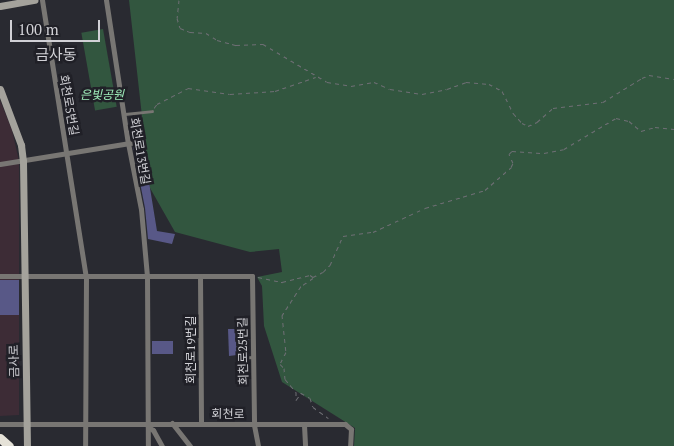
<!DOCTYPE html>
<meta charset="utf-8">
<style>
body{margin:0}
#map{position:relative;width:674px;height:446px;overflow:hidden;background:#292a31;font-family:"PT Serif","Noto Sans KR",serif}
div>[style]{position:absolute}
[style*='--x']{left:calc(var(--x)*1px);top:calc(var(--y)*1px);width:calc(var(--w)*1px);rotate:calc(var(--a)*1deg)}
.industrial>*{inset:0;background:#3d2c36}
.green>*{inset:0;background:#32563f;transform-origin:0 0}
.building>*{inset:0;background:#585887;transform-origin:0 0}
.path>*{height:1px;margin-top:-0.5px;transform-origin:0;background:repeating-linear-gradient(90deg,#6e6e74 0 4px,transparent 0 8px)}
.lane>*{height:2.5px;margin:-1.25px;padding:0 1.25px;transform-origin:1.25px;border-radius:1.25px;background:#787673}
.street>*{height:5px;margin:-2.5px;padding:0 2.5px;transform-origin:2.5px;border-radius:2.5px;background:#787673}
.secondary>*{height:7px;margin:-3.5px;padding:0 3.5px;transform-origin:3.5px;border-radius:3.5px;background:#a4a29c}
.highway>*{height:9px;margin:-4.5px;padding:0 4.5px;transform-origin:4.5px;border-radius:4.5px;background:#e5e2d8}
span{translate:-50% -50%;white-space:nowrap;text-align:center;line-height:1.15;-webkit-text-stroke:5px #202027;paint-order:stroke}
.park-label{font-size:12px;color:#9fedbb;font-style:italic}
.street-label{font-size:12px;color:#d1d1d6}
.quarter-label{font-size:15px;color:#d1d1d6}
.scale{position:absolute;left:10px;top:20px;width:90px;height:22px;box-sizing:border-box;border:2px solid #d1d1d6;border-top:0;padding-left:6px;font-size:15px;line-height:18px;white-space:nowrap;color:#d1d1d6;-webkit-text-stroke:4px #202027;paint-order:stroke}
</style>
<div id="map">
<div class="industrial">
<div style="clip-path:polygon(0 100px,12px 130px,19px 161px,19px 415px,0 416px)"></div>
</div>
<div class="green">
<div style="clip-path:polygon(129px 0,674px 0,674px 446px,354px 446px,355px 428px,282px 382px,264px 326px,262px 286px,257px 277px,282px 272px,279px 249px,250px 252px,175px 232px,150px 188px)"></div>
<div style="left:103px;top:29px;width:79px;height:22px;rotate:80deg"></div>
</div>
<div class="building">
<div style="clip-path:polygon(143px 145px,157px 231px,175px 234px,172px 244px,148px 239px,145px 208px,133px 147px)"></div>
<div style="left:0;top:280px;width:19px;height:35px"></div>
<div style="clip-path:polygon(228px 329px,238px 329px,237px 355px,229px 356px)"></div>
<div style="clip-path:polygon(240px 329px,248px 329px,249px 354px,243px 355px)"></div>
<div style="left:152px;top:341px;width:21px;height:13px"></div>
</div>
<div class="path">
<div style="--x:179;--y:0;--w:18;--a:96"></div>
<div style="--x:177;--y:18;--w:10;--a:73"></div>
<div style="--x:180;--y:28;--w:11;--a:22"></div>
<div style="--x:190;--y:32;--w:16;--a:4"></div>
<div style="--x:206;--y:33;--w:13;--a:32"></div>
<div style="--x:217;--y:40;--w:20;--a:15"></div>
<div style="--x:236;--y:45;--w:27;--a:-2"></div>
<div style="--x:263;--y:44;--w:74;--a:30.7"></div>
<div style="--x:327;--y:82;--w:24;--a:9"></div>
<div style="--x:351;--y:86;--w:23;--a:-10"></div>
<div style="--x:374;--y:82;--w:17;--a:24"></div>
<div style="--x:390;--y:89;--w:32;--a:9"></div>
<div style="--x:422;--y:94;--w:25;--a:-11"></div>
<div style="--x:447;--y:89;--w:20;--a:-20"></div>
<div style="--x:466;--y:82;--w:23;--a:5"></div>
<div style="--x:489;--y:84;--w:15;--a:28"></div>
<div style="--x:502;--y:91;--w:25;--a:63"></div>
<div style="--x:513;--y:113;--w:13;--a:48"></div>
<div style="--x:522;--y:123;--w:7;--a:27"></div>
<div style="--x:528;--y:126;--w:10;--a:-24"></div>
<div style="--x:537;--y:122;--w:21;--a:-41"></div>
<div style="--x:553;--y:108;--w:50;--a:-6.8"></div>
<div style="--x:603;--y:102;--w:46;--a:-31.6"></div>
<div style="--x:642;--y:78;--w:8;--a:-23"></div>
<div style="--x:649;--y:75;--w:25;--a:9"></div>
<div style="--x:154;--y:108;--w:5;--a:-53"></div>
<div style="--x:157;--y:104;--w:35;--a:-27"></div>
<div style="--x:188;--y:88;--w:42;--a:8.1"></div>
<div style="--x:230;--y:94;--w:45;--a:-3.8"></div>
<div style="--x:275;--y:91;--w:43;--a:-18.9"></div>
<div style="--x:258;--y:277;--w:25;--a:12"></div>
<div style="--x:282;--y:282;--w:29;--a:-14"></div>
<div style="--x:310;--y:275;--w:4;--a:34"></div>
<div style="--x:313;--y:277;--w:11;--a:-27"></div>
<div style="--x:323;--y:272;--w:10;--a:-45"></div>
<div style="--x:330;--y:265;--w:32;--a:-66"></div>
<div style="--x:343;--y:236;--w:30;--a:-8"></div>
<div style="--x:373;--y:232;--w:57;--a:-24.8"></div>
<div style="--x:425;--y:208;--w:63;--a:-16.7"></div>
<div style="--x:485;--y:190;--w:35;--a:-41"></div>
<div style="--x:511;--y:167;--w:4;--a:-63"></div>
<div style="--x:513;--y:163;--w:10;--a:-114"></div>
<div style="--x:509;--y:154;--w:4;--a:-45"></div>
<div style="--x:512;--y:151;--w:32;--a:4"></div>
<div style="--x:544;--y:153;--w:20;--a:-11"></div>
<div style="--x:564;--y:149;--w:61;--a:-30.8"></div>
<div style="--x:616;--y:118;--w:13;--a:13"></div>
<div style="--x:629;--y:121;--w:16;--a:40"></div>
<div style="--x:641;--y:131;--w:15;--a:-16"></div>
<div style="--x:655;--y:127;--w:19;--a:6"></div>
<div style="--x:313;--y:278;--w:14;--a:146"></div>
<div style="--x:301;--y:286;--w:35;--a:123"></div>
<div style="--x:282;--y:315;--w:37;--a:84"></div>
<div style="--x:286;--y:352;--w:13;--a:117"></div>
<div style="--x:280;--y:364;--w:6;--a:45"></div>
<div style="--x:284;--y:368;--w:11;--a:85"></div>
<div style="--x:285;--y:379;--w:17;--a:50"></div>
<div style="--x:296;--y:392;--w:8;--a:90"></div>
<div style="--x:296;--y:400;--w:9;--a:-54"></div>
<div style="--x:301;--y:393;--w:10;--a:29"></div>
<div style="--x:310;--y:398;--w:9;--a:72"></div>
<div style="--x:313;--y:407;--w:19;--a:36"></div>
</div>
<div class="lane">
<div style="--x:125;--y:114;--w:27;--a:-6"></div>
<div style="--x:239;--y:332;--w:26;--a:88"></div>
<div style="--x:240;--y:358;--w:12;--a:-5"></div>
</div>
<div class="street">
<div style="--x:42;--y:0;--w:280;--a:81"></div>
<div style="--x:86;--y:277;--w:169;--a:90.3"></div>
<div style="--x:106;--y:0;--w:145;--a:81.3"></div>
<div style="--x:128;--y:143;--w:67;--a:78.9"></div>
<div style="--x:141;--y:209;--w:67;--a:84.9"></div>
<div style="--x:147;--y:276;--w:170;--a:89.7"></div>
<div style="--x:0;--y:164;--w:144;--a:-9.2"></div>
<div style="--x:0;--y:276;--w:252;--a:0"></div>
<div style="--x:252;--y:276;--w:149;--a:89.2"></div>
<div style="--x:254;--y:425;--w:21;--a:79"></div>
<div style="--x:200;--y:276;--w:148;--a:89.6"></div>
<div style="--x:172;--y:423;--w:29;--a:52"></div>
<div style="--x:0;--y:424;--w:345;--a:0"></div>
<div style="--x:345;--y:424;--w:8;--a:40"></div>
<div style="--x:351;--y:429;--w:17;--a:93"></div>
<div style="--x:304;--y:425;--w:21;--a:87"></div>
<div style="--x:148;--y:427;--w:6;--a:31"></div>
<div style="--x:153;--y:430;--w:18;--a:61"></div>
</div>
<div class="secondary">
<div style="--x:0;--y:6;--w:35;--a:-10"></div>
<div style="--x:0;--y:89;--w:60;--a:69.4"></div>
<div style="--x:21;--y:145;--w:16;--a:83"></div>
<div style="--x:23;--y:161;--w:285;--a:89.2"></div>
</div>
<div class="highway">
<div style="--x:0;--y:438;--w:12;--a:42"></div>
</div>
<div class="park-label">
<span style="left:102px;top:95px">은빛공원</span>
</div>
<div class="street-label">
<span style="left:69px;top:105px;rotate:80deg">회천로5번길</span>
<span style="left:140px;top:151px;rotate:80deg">회천로13번길</span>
<span style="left:191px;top:350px;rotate:-90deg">회천로19번길</span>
<span style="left:243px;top:351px;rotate:-91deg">회천로25번길</span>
<span style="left:14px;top:361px;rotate:-91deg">금사로</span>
<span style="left:228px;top:414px;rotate:1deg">회천로</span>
</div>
<div class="quarter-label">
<span style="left:56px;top:55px">금사동</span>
</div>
<div class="scale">100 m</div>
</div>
